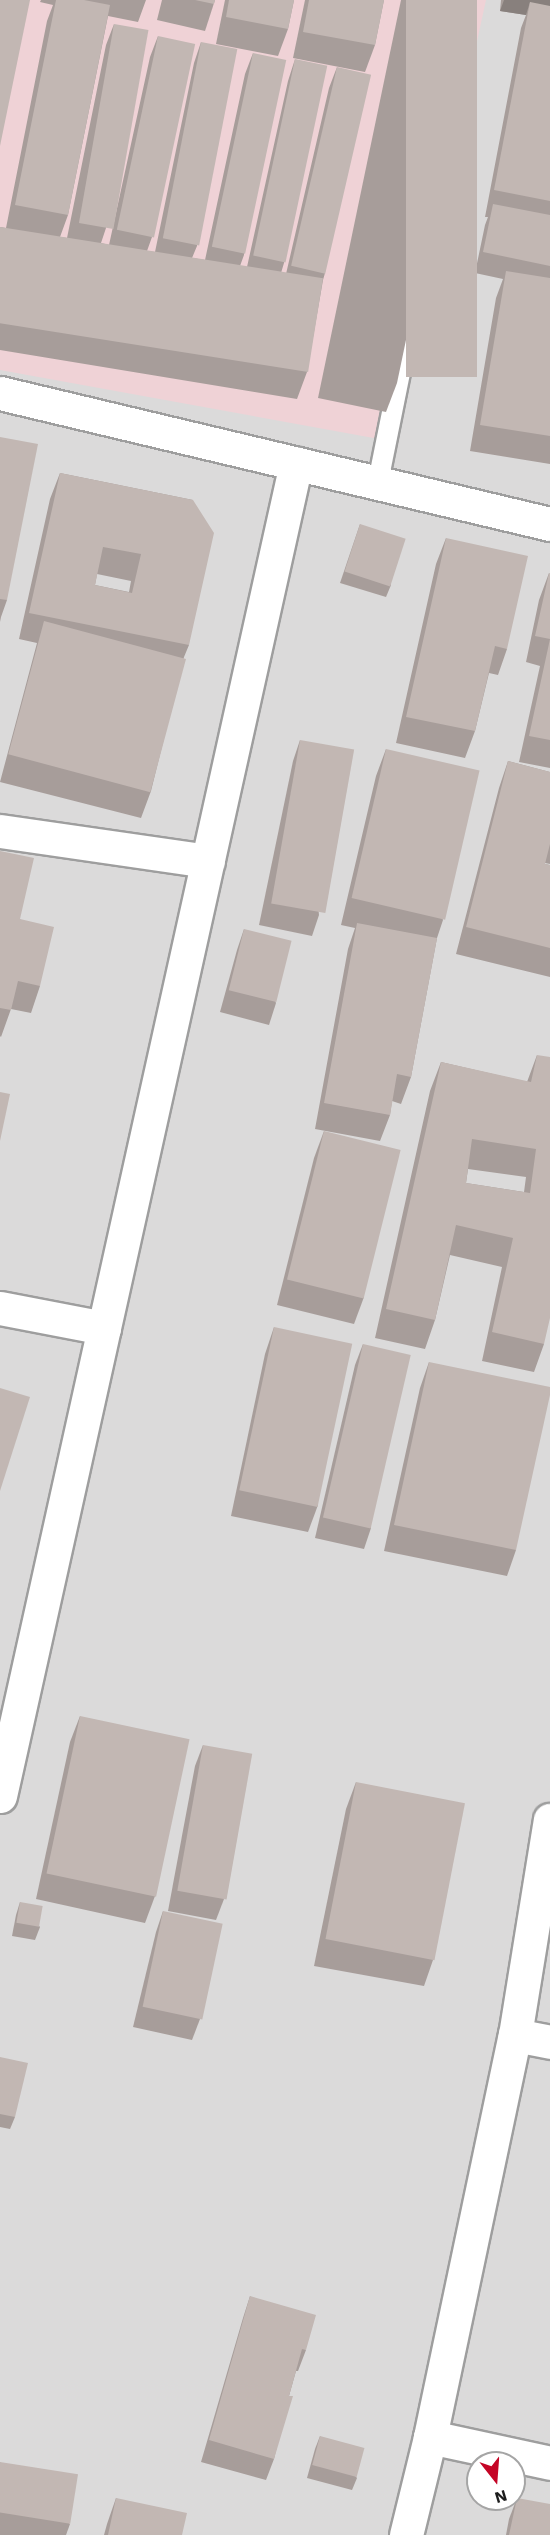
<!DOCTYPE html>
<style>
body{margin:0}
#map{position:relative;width:550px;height:2535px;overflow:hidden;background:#eee8e3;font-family:"Work Sans",sans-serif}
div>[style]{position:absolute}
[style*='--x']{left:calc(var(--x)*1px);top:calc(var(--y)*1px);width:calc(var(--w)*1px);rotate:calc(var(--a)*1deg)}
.residential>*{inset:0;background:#dbdada}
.commercial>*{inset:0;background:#efd2d6}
.roads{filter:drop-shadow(2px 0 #9e9e9e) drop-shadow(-2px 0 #9e9e9e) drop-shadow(0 2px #9e9e9e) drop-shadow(0 -2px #9e9e9e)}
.lane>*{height:20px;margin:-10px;padding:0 10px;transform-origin:10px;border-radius:10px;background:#fff}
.street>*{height:33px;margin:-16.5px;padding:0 16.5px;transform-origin:16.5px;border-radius:16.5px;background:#fff}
.wall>*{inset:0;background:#a79d9a}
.shaded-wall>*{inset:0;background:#88807d}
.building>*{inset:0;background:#c2b7b3;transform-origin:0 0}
span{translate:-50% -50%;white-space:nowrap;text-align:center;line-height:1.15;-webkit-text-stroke:5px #fff;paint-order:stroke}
.north{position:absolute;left:466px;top:2451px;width:60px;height:60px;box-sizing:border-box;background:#fff;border:2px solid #a5a5a5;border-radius:50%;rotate:163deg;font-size:16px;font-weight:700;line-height:24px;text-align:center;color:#1d1d1d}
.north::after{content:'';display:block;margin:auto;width:21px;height:27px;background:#c50526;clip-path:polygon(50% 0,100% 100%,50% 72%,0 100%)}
</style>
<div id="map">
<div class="residential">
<div style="clip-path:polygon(evenodd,0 0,550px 0,550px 2535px,0 2535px,0 0,478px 2463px,514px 2463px,514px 2499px,478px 2499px,478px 2463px)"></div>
</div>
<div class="commercial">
<div style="clip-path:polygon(0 0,486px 0,390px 441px,0 370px)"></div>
</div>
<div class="roads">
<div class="lane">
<div style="--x:378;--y:482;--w:227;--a:-78.6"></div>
</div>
<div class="street">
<div style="--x:0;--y:393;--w:565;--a:13.4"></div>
<div style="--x:0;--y:831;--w:210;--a:8.2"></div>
<div style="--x:0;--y:1308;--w:106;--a:10.9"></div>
<div style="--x:0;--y:1796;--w:1365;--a:-77.48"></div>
<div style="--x:515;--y:2035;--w:36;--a:11"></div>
<div style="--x:430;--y:2437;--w:123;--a:12.2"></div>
<div style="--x:406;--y:2535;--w:101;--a:-76.2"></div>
<div style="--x:430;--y:2437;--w:411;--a:-78.1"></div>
<div style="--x:515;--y:2035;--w:218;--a:-80.8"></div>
</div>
</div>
<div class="wall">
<div style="clip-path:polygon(41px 0,146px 0,138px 22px,108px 16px,68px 215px,60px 237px,67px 238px,106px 45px,114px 24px,106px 228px,101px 243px,109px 245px,150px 57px,158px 36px,152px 237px,147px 251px,155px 252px,194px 63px,201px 42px,197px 246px,192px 258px,205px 260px,245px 74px,253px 53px,244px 255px,240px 266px,247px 267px,288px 81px,295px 59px,284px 263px,281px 273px,286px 274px,329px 88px,337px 67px,325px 273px,323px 280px,307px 372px,297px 399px,0 350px,0 227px,6px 228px,47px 21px,53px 5px,40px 2px)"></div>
<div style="clip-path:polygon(162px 0,215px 0,205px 31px,157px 20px)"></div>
<div style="clip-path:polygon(225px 0,294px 0,288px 29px,278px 56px,216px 44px)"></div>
<div style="clip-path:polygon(305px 0,384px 0,375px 45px,365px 72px,293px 58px)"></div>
<div style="clip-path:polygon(401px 0,477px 0,397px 383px,386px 412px,318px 398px)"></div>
<div style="clip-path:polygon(501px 0,550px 0,550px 464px,470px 451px,496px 298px,503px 279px,475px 273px,485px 225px,488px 217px,485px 217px,521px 28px,526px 15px,500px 11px)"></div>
<div style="clip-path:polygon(0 437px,7px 600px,1px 617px,0 622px)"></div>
<div style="clip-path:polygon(evenodd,60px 473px,193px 500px,189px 645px,184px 657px,151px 791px,141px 818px,0 782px,37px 643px,19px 639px,50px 499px,60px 473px,97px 574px,131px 581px,129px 592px,95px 585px,97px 574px)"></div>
<div style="clip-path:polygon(360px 524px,391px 585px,386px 597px,340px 583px)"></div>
<div style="clip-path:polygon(446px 538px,507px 649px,498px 675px,489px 673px,475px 731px,465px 758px,396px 743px,436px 564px)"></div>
<div style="clip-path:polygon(549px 573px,550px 574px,550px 768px,519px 762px,540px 666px,526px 662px,539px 600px)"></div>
<div style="clip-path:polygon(300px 740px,319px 915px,312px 936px,259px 925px,293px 761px)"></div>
<div style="clip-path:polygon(386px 749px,443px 920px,437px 938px,411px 1077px,401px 1104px,392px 1101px,390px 1115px,380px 1141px,315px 1129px,348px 949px,355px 928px,341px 925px,376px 776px)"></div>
<div style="clip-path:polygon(508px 761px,550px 772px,550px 864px,545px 863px,545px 864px,550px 865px,550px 977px,456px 954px,499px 788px)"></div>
<div style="clip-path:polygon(0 851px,40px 986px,31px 1013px,11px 1009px,1px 1037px,0 1036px)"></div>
<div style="clip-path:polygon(244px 929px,276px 1003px,269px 1025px,220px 1012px,237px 950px)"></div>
<div style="clip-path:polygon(evenodd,537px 1055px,544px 1344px,534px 1372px,482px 1361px,502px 1267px,450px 1255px,435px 1320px,425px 1349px,375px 1338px,430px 1091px,441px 1062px,527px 1082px,537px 1055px,468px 1169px,526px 1177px,524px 1192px,466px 1183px,468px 1169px)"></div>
<div style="clip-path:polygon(324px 1131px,364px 1297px,354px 1324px,277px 1305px,314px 1158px)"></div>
<div style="clip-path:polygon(274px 1327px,318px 1505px,308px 1532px,231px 1516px,265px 1354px)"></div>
<div style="clip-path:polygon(363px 1344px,371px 1528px,364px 1549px,315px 1538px,355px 1365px)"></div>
<div style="clip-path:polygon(429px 1362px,516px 1550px,507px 1576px,384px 1551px,420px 1388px)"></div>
<div style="clip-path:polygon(80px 1716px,155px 1896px,145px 1923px,36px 1899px,70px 1742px)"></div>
<div style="clip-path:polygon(203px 1745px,224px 1899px,216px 1920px,168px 1911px,195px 1766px)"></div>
<div style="clip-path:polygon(356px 1782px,433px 1960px,424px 1986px,314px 1966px,346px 1809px)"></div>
<div style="clip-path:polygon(20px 1902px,40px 1927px,35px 1940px,12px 1936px,16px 1915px)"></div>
<div style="clip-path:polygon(163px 1911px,200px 2019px,192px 2040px,133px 2027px,156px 1932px)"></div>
<div style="clip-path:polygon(0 2057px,15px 2117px,10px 2129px,0 2127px)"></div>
<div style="clip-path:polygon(250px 2296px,306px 2350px,298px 2371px,296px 2371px,289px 2396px,274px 2459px,266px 2480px,201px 2462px,243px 2318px)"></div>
<div style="clip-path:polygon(320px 2436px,357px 2478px,352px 2490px,307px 2478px,315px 2449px)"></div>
<div style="clip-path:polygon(0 2462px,70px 2524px,66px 2535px,0 2535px)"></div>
<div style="clip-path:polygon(116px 2498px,182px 2535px,104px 2535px,107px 2524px)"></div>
<div style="clip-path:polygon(517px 2498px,550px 2535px,506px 2535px,509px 2519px)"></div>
</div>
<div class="shaded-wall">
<div style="clip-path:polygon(504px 0,550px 0,550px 19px,530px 2px,526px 15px,500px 11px)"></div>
</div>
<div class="building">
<div style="clip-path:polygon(0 0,30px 0,0 146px)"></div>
<div style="clip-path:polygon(56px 0,84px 0,110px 5px,68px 215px,15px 205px)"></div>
<div style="clip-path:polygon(195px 0,215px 0,214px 4px)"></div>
<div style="clip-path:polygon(229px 0,294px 0,288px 29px,226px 17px)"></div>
<div style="clip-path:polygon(309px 0,384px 0,375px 45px,303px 32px)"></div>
<div style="left:406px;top:0;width:71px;height:377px"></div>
<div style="clip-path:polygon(530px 2px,550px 6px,550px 201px,494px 190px)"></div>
<div style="left:114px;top:24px;width:35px;height:202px;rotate:10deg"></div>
<div style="left:158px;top:36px;width:38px;height:198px;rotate:12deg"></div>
<div style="left:201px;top:42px;width:37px;height:200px;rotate:11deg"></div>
<div style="left:253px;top:53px;width:34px;height:198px;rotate:12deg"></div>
<div style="left:295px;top:59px;width:33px;height:201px;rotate:12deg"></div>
<div style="left:337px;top:67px;width:35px;height:204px;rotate:13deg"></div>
<div style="clip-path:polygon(493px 204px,550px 215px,550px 266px,483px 252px)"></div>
<div style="left:0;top:227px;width:327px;height:95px;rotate:9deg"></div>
<div style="clip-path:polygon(506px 271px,550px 278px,550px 436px,480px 425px)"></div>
<div style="clip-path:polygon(0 437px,38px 444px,7px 600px,0 599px)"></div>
<div style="clip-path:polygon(evenodd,60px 473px,193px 500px,214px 533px,189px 645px,29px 613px,60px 473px,103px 547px,141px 554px,132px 593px,95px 585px,103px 547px)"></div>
<div style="left:360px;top:524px;width:48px;height:50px;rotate:18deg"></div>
<div style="clip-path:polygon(446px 538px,528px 556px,507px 649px,495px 646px,475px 731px,406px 717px)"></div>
<div style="clip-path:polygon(549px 573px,550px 574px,550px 740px,529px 736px,550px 639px,535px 636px)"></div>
<div style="left:44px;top:621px;width:147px;height:138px;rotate:15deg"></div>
<div style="left:300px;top:740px;width:55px;height:166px;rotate:10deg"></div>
<div style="left:386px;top:749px;width:96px;height:153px;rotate:13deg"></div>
<div style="clip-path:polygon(508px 761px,550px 772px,550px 844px,545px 864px,550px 865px,550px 948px,466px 927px)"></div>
<div style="clip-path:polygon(0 851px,34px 858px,20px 919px,54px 927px,40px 986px,18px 981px,11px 1010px,0 1008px)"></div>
<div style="clip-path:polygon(357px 923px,437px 938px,411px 1077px,397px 1074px,390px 1115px,324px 1103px)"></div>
<div style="left:244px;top:929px;width:49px;height:63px;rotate:14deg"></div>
<div style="clip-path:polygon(evenodd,537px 1055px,550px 1057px,550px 1318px,544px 1344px,492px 1332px,513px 1238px,456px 1225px,435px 1320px,386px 1309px,441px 1062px,531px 1082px,537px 1055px,472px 1139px,536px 1149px,530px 1193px,466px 1183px,472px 1139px)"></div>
<div style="clip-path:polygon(0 1092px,10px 1094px,0 1141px)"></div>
<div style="left:324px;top:1131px;width:79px;height:153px;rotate:14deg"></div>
<div style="left:274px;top:1327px;width:80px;height:167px;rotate:12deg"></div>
<div style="left:363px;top:1344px;width:49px;height:178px;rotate:13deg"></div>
<div style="clip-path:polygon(429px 1362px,550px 1387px,550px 1395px,516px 1550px,394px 1525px)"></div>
<div style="clip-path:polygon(0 1388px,30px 1397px,0 1491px)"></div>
<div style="left:80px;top:1716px;width:112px;height:161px;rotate:12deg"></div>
<div style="left:203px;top:1745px;width:50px;height:148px;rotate:10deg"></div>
<div style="left:356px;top:1782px;width:111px;height:160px;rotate:11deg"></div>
<div style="left:20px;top:1902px;width:23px;height:21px;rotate:10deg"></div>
<div style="left:163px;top:1911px;width:61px;height:98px;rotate:12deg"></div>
<div style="clip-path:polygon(0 2057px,28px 2063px,15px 2117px,0 2114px)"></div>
<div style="clip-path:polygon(250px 2296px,316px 2315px,306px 2350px,302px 2349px,289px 2396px,293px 2396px,274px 2459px,209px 2440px)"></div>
<div style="left:320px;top:2436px;width:46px;height:30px;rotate:15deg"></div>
<div style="left:0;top:2462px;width:79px;height:50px;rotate:9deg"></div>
<div style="clip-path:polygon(116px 2498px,187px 2513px,182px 2535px,108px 2535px)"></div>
<div style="clip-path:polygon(517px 2498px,550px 2504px,550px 2535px,509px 2535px)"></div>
</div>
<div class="north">N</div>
</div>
